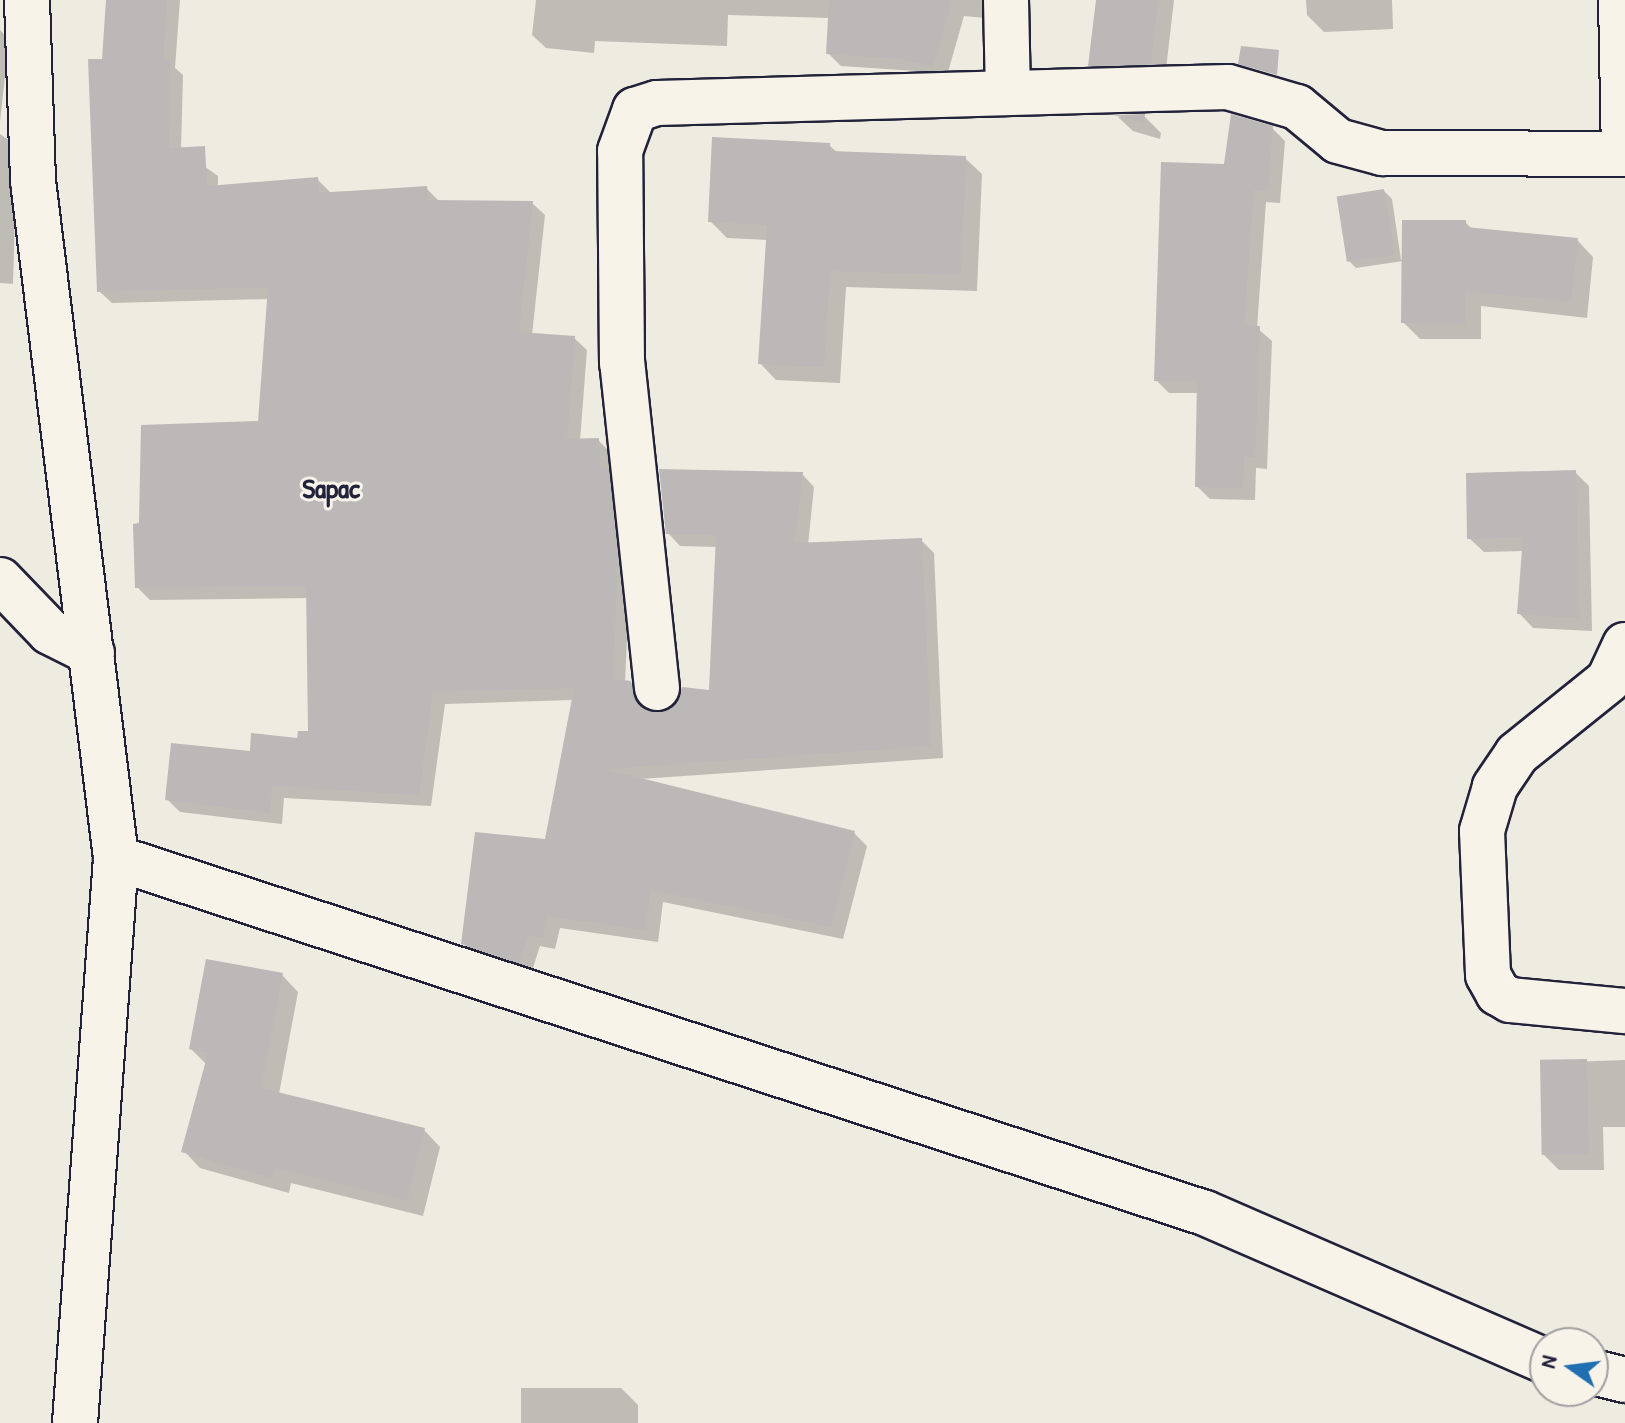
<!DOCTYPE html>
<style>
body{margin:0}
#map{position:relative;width:1625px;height:1423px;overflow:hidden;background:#eeebe1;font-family:"Patrick Hand",sans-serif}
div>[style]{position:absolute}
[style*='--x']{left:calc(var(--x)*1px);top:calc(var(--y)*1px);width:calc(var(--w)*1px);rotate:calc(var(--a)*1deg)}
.shadow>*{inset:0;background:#0003}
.building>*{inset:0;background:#bbb8b7;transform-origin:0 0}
.roads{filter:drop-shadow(2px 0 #22223b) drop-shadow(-2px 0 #22223b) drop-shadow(0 2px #22223b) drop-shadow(0 -2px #22223b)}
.minor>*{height:44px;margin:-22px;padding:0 22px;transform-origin:22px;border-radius:22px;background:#f7f3e8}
span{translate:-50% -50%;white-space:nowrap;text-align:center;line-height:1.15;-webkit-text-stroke:6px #f7f3e8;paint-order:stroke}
.quarter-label{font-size:28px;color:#22223b;font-weight:700}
.north{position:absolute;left:1529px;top:1327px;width:80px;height:80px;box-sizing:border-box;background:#f7f3e8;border:2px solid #a29fa3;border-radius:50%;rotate:284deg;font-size:22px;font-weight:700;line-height:32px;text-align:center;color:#22223b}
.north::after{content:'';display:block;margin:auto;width:28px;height:36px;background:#1f6fb2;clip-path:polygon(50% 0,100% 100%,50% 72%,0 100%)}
</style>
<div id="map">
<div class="shadow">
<div style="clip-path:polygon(108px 0,180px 0,175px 68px,183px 75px,181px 150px,218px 176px,218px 187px,318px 180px,330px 192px,426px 188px,440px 202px,532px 203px,545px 215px,532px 335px,574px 338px,587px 350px,580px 441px,598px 440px,611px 453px,630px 569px,625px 683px,643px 696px,647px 709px,660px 715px,711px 693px,717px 547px,680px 546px,668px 533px,802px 474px,814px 487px,808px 545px,921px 540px,934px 553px,943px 758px,640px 779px,854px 833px,867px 846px,843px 939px,663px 902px,658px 942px,560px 928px,555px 949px,540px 946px,531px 974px,476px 956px,463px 943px,547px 841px,573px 700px,445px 704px,431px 806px,284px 798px,282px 824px,180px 812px,167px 799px,251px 753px,310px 734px,308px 598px,150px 600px,137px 587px,141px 525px,260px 423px,269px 299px,112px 303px,99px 291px)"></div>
<div style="clip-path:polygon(536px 0,986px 0,985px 18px,964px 16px,946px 79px,916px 71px,841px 66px,828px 53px,830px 18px,728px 15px,727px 46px,595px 41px,594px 53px,546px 48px,532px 35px)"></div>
<div style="clip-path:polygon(1098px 0,1174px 0,1165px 78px,1105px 80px,1090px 65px)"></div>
<div style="clip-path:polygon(1306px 0,1392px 0,1393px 29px,1324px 32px,1307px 15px)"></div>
<div style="clip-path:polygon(0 30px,9px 39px,0 122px)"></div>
<div style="clip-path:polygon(1144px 116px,1161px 133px,1160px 139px,1133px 131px,1118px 117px)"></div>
<div style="clip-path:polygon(1272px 128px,1285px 141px,1280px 203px,1266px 202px,1257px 328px,1272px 341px,1267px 469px,1256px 468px,1255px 500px,1210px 499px,1197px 486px,1199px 393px,1169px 393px,1156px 380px,1225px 166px)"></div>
<div style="clip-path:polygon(0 134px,17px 146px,13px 284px,0 283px)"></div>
<div style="clip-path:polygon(829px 145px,838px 153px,965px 158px,982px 174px,977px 291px,846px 287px,840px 383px,776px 380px,760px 363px,768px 240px,727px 238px,710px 221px)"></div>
<div style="clip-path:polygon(1384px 191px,1392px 199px,1401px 260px,1465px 222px,1473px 230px,1577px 240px,1593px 257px,1587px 318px,1481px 306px,1481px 339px,1420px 339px,1403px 322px,1403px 261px,1356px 268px,1348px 260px)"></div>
<div style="clip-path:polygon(1575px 472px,1589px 486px,1592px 631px,1533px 628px,1519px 613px,1524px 551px,1484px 552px,1469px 538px)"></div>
<div style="clip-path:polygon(282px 975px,298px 992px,279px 1094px,424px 1130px,440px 1147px,423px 1216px,291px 1183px,289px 1193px,200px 1168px,184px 1151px,207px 1065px,191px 1049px)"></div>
<div style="clip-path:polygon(1625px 1060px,1625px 1127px,1603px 1127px,1604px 1170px,1559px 1170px,1542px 1153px,1542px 1063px)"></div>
<div style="clip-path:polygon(521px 1388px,621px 1388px,638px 1405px,638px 1423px,521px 1423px)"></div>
</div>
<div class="building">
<div style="clip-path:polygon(106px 0,167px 0,163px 60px,171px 61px,169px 148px,205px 146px,207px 186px,318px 177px,319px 193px,427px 186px,428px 200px,533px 201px,519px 332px,575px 336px,567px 439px,599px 438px,600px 468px,608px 468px,618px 555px,613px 679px,631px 681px,636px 702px,646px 710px,671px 709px,682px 687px,709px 690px,716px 535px,666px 534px,659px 469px,803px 472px,794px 543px,922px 538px,931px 746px,604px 769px,855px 831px,831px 927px,651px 890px,645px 930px,547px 916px,543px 938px,528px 935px,519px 963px,461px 944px,475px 832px,545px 839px,574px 688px,433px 692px,419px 795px,272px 786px,270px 813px,165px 800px,171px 743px,250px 751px,251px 733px,297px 738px,298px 731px,308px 731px,306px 586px,135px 588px,133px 524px,139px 523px,141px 425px,258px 421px,268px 287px,97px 292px,88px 59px,102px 59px)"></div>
<div style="clip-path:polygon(829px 0,952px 0,933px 67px,901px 59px,826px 54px)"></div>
<div style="clip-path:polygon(1096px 0,1158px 0,1151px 64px,1088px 66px)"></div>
<div style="clip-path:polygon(1241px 46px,1279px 50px,1277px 75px,1238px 64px)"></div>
<div style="clip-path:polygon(1145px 114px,1144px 123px,1114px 115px)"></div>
<div style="clip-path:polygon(1231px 114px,1273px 126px,1268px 191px,1254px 190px,1244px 325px,1260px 326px,1255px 457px,1244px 456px,1243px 488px,1195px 487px,1197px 381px,1154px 381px,1161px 162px,1224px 164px)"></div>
<div style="clip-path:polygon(712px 137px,830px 143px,830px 151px,966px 156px,961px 275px,830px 271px,824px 367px,758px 364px,767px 225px,708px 222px)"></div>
<div style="left:1384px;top:189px;width:66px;height:48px;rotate:81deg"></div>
<div style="clip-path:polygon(1402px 220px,1466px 220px,1466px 227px,1578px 238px,1571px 302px,1465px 291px,1465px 324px,1401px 323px)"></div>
<div style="clip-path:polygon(1576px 470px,1579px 618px,1517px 614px,1523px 537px,1467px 539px,1466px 473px)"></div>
<div style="clip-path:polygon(206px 959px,283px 973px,261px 1088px,425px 1128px,407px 1201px,275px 1168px,272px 1178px,181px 1152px,208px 1053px,189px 1049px)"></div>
<div style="left:1587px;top:1059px;width:95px;height:47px;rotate:89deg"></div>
</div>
<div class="roads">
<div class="minor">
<div style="--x:27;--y:0;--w:181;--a:88.1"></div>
<div style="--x:33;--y:181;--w:682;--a:83.01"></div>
<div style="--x:116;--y:858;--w:566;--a:94.15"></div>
<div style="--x:1006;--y:0;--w:93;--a:88.8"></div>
<div style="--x:0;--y:580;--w:72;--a:46.1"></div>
<div style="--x:50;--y:632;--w:47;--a:26.6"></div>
<div style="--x:1625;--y:645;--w:38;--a:115"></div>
<div style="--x:1609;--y:680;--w:118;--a:141.2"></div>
<div style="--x:1517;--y:754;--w:40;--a:124"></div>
<div style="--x:1495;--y:787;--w:46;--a:106.5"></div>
<div style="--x:1482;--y:831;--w:144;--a:87.6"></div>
<div style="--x:1488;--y:975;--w:21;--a:61"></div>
<div style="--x:1498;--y:993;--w:14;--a:30"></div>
<div style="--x:1510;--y:1000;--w:116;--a:5.5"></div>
<div style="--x:657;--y:688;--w:327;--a:-96.1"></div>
<div style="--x:622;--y:363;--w:212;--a:-90.5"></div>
<div style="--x:620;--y:151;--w:44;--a:-69.9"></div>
<div style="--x:635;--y:110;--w:23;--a:-18"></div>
<div style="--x:657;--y:103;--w:571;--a:-1.61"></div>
<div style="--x:1228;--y:87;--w:72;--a:16.2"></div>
<div style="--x:1297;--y:107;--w:53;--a:39.7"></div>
<div style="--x:1338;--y:141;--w:46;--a:15.3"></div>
<div style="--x:1382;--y:153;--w:242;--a:0.2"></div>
<div style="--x:1624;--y:154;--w:154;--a:-91.1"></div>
<div style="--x:116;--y:858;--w:1145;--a:18.06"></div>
<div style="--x:1205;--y:1213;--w:371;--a:23.5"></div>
<div style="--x:1593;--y:1372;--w:33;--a:14"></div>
</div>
</div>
<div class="quarter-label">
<span style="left:331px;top:488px">Sapac</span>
</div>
<div class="north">N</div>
</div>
